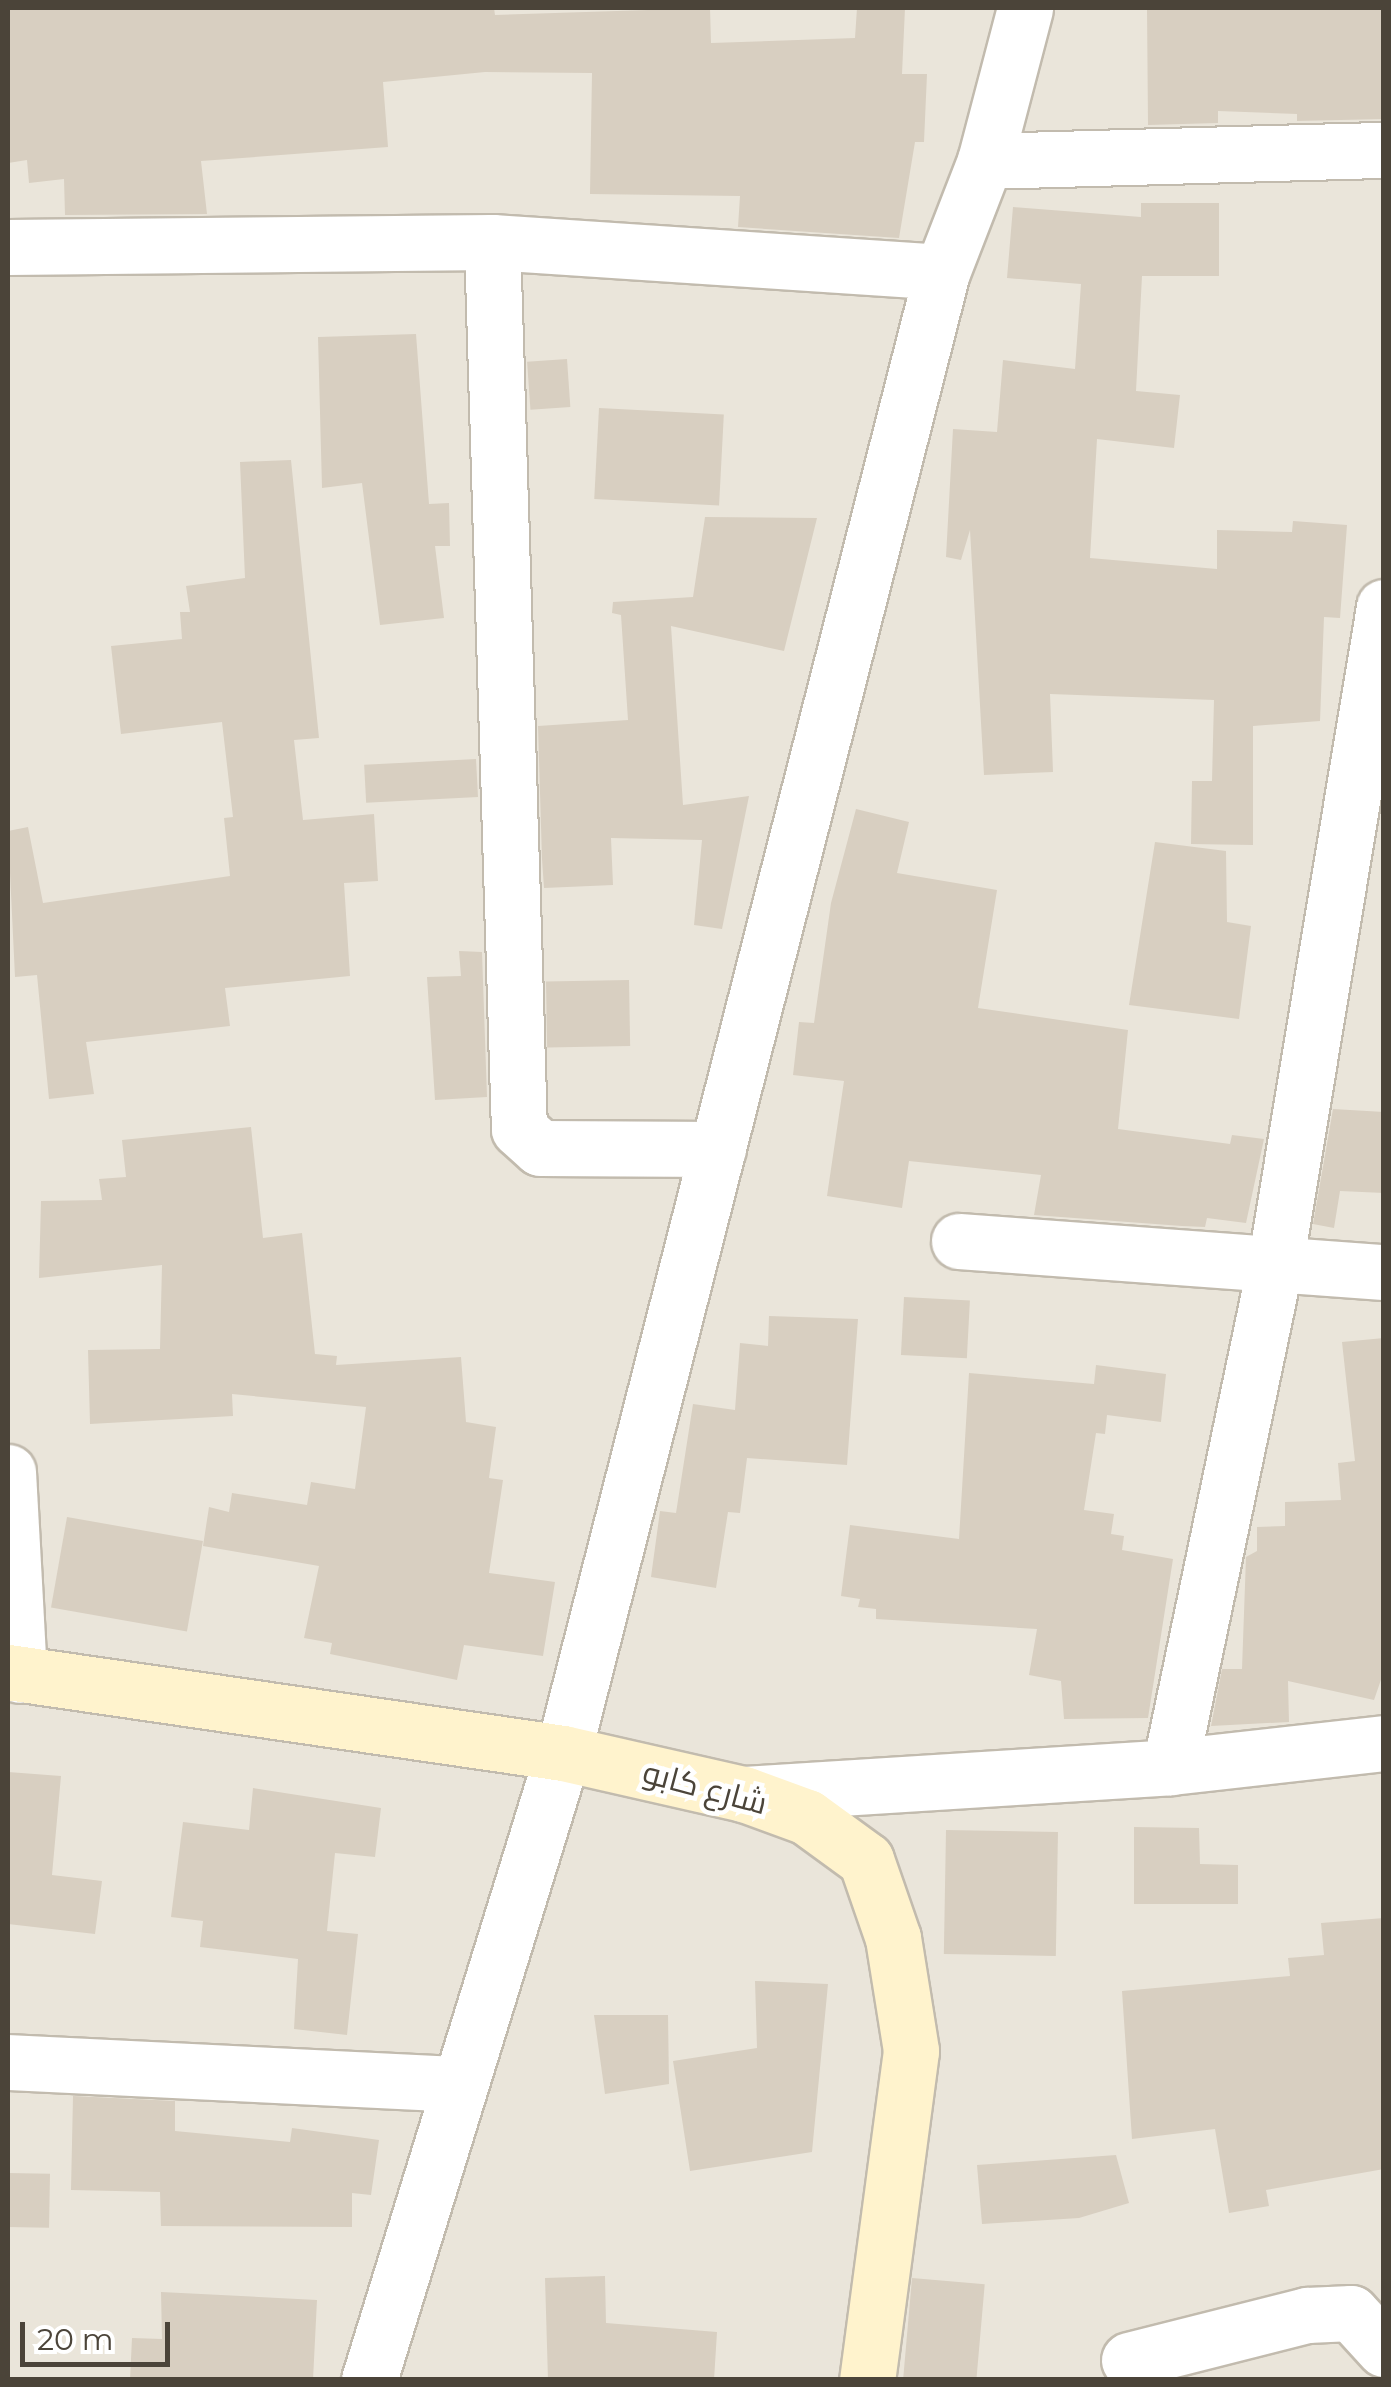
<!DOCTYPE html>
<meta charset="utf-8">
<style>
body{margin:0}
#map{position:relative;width:1391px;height:2387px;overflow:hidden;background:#f6f3ec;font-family:Montserrat,Cairo,sans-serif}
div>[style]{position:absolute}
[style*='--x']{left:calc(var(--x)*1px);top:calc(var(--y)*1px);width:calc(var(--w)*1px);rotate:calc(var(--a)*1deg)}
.residential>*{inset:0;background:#eae5da;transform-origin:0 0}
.building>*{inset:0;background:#d8cfc1;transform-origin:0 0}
.roads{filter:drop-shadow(2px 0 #c2bbae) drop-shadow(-2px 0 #c2bbae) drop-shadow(0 2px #c2bbae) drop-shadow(0 -2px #c2bbae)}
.street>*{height:55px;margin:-27.5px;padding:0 27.5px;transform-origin:27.5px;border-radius:27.5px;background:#fff}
.secondary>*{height:55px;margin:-27.5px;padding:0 27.5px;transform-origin:27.5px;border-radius:27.5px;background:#fff3cd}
span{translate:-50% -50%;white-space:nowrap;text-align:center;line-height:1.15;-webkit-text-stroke:9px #fff;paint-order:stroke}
.street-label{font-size:32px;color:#4b4439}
.frame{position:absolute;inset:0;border:10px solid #4b4439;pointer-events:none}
.scale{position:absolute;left:20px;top:2322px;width:150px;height:45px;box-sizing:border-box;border:5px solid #4b4439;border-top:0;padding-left:12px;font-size:30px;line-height:35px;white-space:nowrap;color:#4b4439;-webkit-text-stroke:8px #fff;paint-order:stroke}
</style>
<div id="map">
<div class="residential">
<div style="left:8px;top:8px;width:1375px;height:2371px"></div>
</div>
<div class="building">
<div style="clip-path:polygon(8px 8px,494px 8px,495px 15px,710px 8px,711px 43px,855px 38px,857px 8px,905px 8px,902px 74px,927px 74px,924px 142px,915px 142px,899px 238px,738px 227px,740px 196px,590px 194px,592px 73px,485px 72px,383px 82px,388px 147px,201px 161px,207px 214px,65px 215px,64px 179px,29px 183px,27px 160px,8px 163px)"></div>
<div style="clip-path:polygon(1147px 8px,1384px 8px,1384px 119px,1297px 121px,1297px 114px,1218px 111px,1218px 123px,1148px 125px)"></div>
<div style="clip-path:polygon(1141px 203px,1219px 203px,1219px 276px,1142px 276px,1136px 391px,1180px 395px,1174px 448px,1097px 439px,1090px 558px,1217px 569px,1217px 530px,1292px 532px,1293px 521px,1347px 525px,1340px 618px,1324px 617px,1320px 721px,1253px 726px,1253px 845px,1191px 844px,1192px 781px,1212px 781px,1214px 700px,1050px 694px,1053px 772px,984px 775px,970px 530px,961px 560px,946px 557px,953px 429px,997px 432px,1003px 360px,1075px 369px,1081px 284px,1007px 278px,1013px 207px,1141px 217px)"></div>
<div style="clip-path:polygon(416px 334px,429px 504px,449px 503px,450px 546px,435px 546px,444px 618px,380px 625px,362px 483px,322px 488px,318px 337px)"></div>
<div style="left:567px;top:359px;width:48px;height:40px;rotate:86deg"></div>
<div style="left:599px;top:408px;width:125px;height:91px;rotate:3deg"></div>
<div style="clip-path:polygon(291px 460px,319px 738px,294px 740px,303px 820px,374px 814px,378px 881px,344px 883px,350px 976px,225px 988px,230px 1026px,86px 1042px,94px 1094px,49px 1099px,37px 975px,15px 977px,8px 831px,28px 827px,43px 903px,230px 876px,224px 818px,233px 817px,222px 722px,121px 734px,111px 646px,182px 639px,180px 612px,190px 612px,186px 586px,245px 578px,240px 462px)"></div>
<div style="clip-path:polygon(705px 517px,817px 518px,784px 651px,671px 626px,683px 805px,749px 796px,722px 929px,694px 925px,702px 840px,611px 838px,613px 885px,544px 888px,542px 859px,538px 726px,628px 720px,621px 615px,612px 613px,613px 602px,693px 597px)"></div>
<div style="left:476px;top:759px;width:38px;height:112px;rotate:87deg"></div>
<div style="clip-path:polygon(856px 809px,909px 822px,897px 873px,997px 890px,978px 1008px,1128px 1030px,1118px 1129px,1230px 1144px,1232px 1135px,1264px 1139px,1246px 1223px,1207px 1218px,1205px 1227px,1182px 1226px,1034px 1215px,1041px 1175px,909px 1161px,902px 1208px,827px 1196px,844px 1081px,793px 1075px,799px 1022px,814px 1023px,831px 903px)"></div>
<div style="clip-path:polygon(1155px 842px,1226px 851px,1227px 922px,1251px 926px,1239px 1019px,1129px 1005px)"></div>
<div style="clip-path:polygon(459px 951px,482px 952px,487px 1097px,435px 1100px,427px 977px,461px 976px)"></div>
<div style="left:629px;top:980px;width:66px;height:83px;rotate:89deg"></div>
<div style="clip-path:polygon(1333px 1109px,1384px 1112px,1384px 1193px,1340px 1191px,1334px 1228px,1313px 1224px)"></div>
<div style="clip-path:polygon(251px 1127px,263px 1238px,302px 1233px,315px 1354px,337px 1356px,336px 1365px,461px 1357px,466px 1422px,496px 1427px,489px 1478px,503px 1480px,489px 1573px,555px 1582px,543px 1656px,464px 1645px,457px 1680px,330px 1654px,332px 1643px,304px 1638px,319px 1566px,203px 1546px,209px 1507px,229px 1512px,232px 1493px,307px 1505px,311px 1482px,355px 1489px,366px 1407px,232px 1394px,233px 1416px,90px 1424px,88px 1350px,160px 1349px,162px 1265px,39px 1278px,41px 1201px,102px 1200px,99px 1179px,126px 1177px,122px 1140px)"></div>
<div style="left:904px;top:1297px;width:66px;height:58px;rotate:3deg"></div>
<div style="clip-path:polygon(769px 1316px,858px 1319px,847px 1465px,747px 1458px,740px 1513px,728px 1512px,716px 1588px,651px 1577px,660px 1511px,676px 1513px,693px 1404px,735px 1410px,740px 1343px,768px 1346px)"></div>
<div style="clip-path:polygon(1384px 1338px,1384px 1671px,1374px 1700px,1288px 1681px,1289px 1722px,1211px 1726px,1222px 1669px,1242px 1669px,1246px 1557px,1257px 1551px,1257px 1527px,1285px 1526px,1285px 1502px,1341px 1500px,1338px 1463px,1355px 1461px,1342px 1342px)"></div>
<div style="clip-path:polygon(1096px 1365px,1166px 1374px,1161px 1422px,1107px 1415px,1105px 1434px,1096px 1433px,1084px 1510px,1114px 1514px,1111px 1534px,1124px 1536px,1122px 1550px,1173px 1559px,1148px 1718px,1064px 1719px,1061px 1681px,1029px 1675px,1037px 1629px,876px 1619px,876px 1609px,858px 1607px,860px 1599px,841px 1596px,850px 1525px,959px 1539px,969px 1373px,1094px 1384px)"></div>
<div style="left:67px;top:1517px;width:138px;height:92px;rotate:10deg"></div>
<div style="clip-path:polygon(8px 1772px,61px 1776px,52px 1875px,102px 1881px,95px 1934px,8px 1924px)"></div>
<div style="clip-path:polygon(253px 1788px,381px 1808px,375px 1857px,335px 1853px,327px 1931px,358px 1934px,347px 2035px,294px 2029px,298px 1959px,200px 1947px,203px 1921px,171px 1917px,183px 1822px,249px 1830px)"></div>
<div style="clip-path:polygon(1134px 1827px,1199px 1828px,1200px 1864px,1238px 1865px,1238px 1904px,1134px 1904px)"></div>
<div style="left:946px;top:1830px;width:112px;height:124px;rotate:1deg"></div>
<div style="clip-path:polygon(1384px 1918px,1384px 2169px,1266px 2190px,1269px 2206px,1229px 2213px,1215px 2129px,1132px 2139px,1122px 1991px,1290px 1976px,1288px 1958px,1324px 1955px,1321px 1923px)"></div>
<div style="clip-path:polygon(755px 1981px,828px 1984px,812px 2152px,690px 2171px,673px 2061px,757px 2048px)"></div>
<div style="clip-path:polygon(594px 2015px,668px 2015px,669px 2084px,605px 2094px)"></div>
<div style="clip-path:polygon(73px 2096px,175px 2101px,175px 2131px,290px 2142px,292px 2128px,379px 2140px,371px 2195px,352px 2193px,352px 2227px,161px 2226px,160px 2192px,71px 2190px)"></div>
<div style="clip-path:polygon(1116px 2155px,1129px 2203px,1079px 2218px,982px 2224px,977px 2165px)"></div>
<div style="left:8px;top:2173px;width:42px;height:54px;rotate:1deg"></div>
<div style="clip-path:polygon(605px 2276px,606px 2323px,717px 2332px,714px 2380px,548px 2380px,545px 2278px)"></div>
<div style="left:912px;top:2278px;width:73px;height:103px;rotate:5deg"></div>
<div style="clip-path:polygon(161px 2292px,317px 2300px,313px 2380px,130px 2380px,132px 2338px,162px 2339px)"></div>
</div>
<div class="roads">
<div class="street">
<div style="--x:985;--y:161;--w:399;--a:-1.6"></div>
<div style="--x:492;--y:242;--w:887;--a:88.26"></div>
<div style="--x:519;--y:1129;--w:28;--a:42"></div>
<div style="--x:540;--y:1148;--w:178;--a:0.3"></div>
<div style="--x:8;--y:247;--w:484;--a:-0.6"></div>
<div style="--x:492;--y:242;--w:451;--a:3.8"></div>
<div style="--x:959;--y:1241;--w:426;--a:4.2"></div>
<div style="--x:8;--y:1472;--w:203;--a:86.9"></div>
<div style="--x:1170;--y:1767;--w:513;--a:-78.19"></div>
<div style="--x:1275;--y:1265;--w:667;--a:-80.59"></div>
<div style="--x:744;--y:1794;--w:427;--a:-3.6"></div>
<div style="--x:1170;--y:1767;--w:215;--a:-6.4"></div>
<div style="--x:8;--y:2062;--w:451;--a:2.8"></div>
<div style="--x:1129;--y:2360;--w:184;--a:-14.2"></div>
<div style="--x:1307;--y:2315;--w:44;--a:-2.6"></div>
<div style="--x:1351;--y:2313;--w:49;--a:47.5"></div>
<div style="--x:369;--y:2380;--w:656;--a:-72.81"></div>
<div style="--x:563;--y:1753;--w:1529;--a:-75.65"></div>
<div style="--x:942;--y:272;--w:119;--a:-68.8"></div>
<div style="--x:985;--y:161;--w:158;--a:-75.3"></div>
</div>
<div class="secondary">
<div style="--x:8;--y:1672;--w:561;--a:8.3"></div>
<div style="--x:563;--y:1753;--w:186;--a:12.8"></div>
<div style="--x:744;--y:1794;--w:67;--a:20.1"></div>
<div style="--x:807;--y:1817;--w:73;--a:36.1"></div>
<div style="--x:866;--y:1860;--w:83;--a:70.9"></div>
<div style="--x:893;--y:1938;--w:114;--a:80.9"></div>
<div style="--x:911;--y:2051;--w:332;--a:97.6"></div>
</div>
</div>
<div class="street-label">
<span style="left:705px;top:1788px;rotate:15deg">شارع كابو</span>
</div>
<div class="frame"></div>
<div class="scale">20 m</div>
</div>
